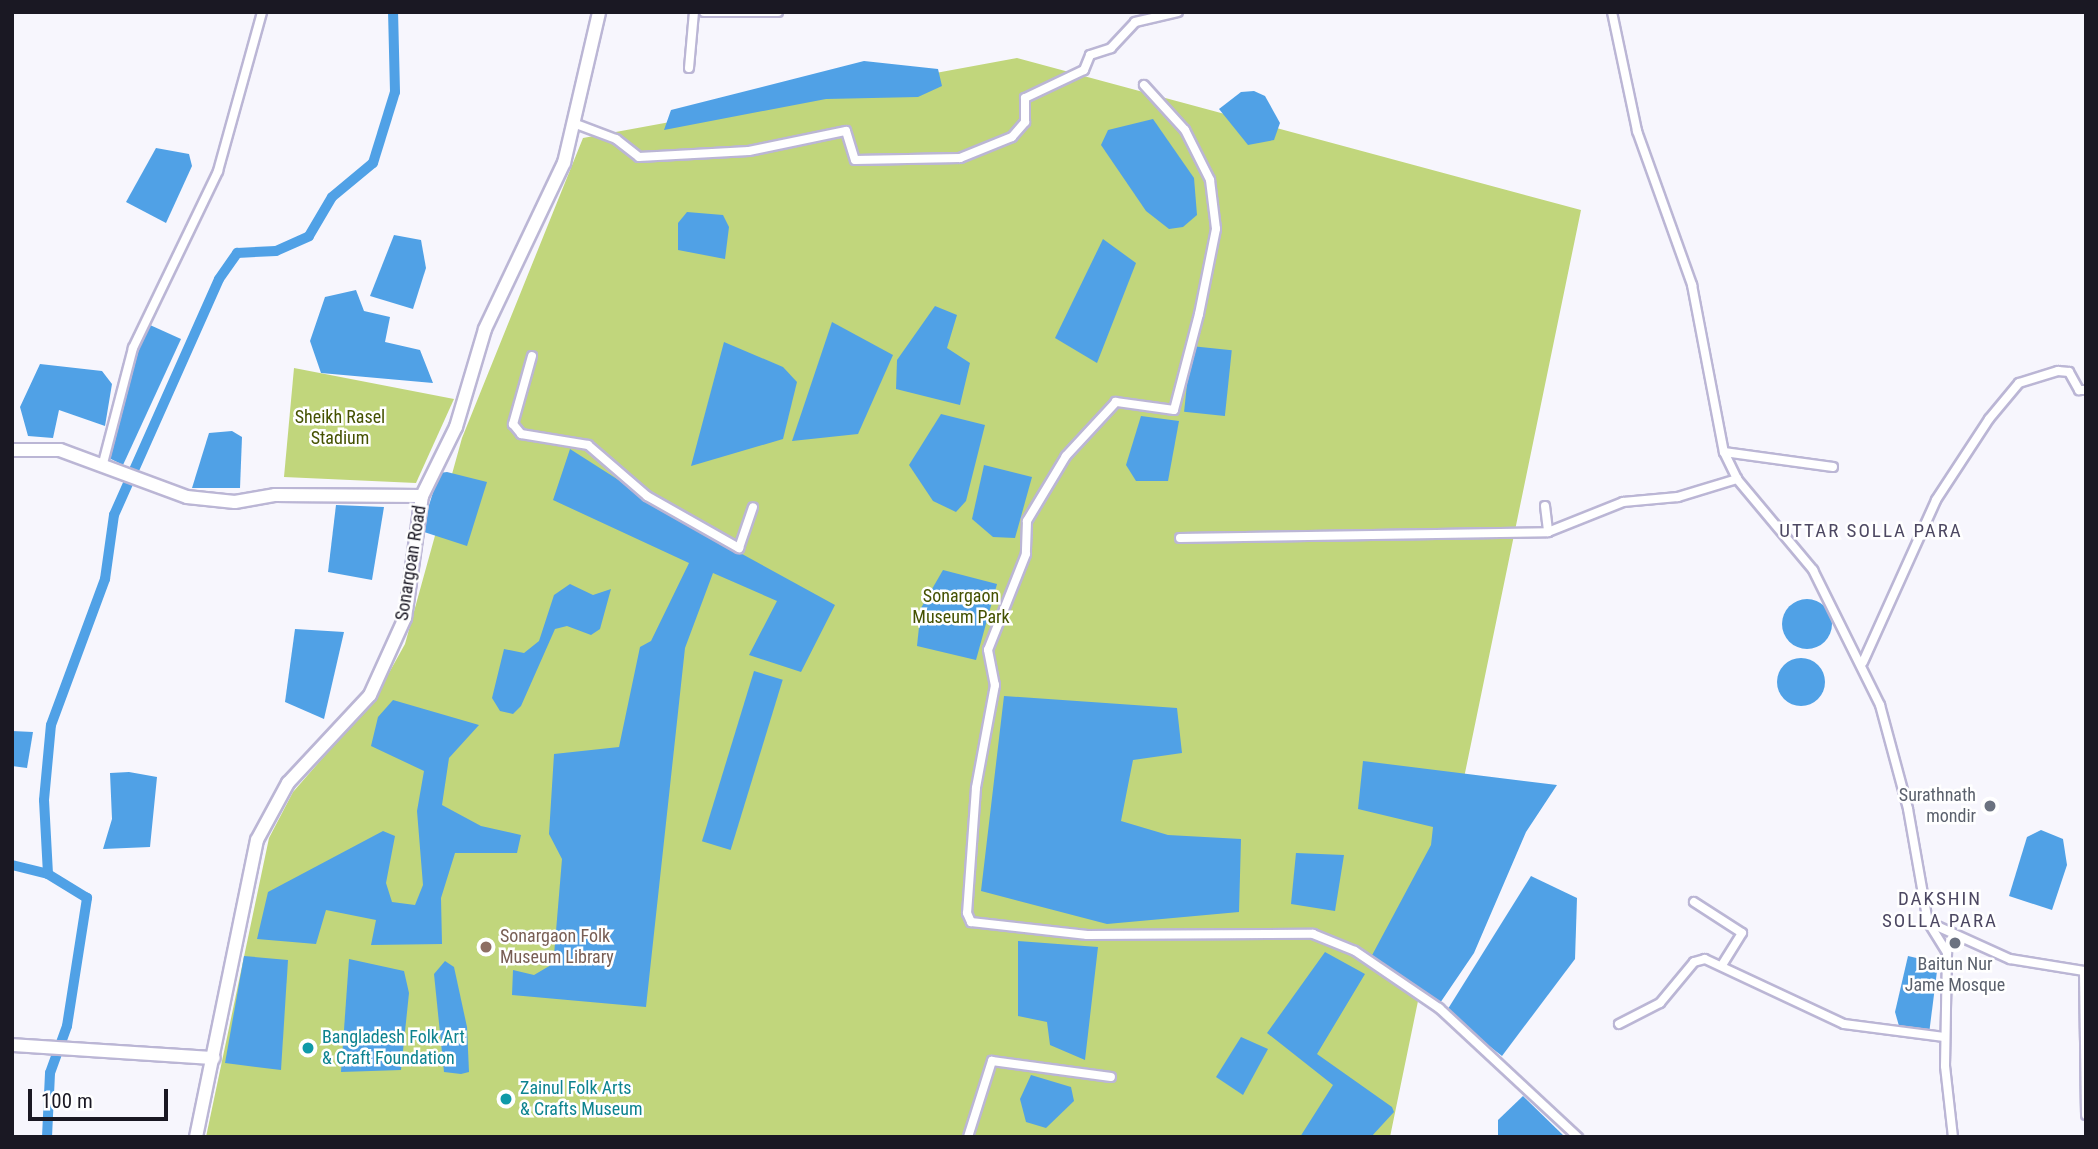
<!DOCTYPE html>
<style>
body{margin:0}
#map{position:relative;width:2098px;height:1149px;overflow:hidden;background:#f7f6fd;font-family:"Roboto Condensed",sans-serif}
div>[style]{position:absolute}
[style*='--x']{left:calc(var(--x)*1px);top:calc(var(--y)*1px);width:calc(var(--w)*1px);rotate:calc(var(--a)*1deg)}
.green>*{inset:0;background:#c1d67c}
.water>*{inset:0;background:#50a1e6;transform-origin:0 0}
.round{border-radius:50%}
.canal>*{height:10px;margin:-5px;padding:0 5px;transform-origin:5px;border-radius:5px;background:#50a1e6}
.roads{filter:drop-shadow(2px 0 #bbb6d5) drop-shadow(-2px 0 #bbb6d5) drop-shadow(0 2px #bbb6d5) drop-shadow(0 -2px #bbb6d5)}
.street>*{height:8px;margin:-4px;padding:0 4px;transform-origin:4px;border-radius:4px;background:#fff}
.secondary>*{height:12px;margin:-6px;padding:0 6px;transform-origin:6px;border-radius:6px;background:#fff}
.dots>*{width:19px;height:19px;translate:-50% -50%;box-sizing:border-box;border:4px solid #fff;border-radius:50%}
span{translate:-50% -50%;white-space:nowrap;text-align:center;line-height:1.15;-webkit-text-stroke:5px #fff;paint-order:stroke}
.park-label{font-size:18px;color:#445101}
.street-label{font-size:18px;color:#1a1823}
.worship-label{font-size:18px;color:#5b616d}
.right{translate:-100% -50%;text-align:right}
.education-label{font-size:18px;color:#785e54}
.left{translate:0 -50%;text-align:left}
.culture-label{font-size:18px;color:#0d838f}
.neighbourhood-label{font-size:19px;color:#4d4862;letter-spacing:2px}
.frame{position:absolute;inset:0;border:14px solid #1a1823;pointer-events:none}
.scale{position:absolute;left:28px;top:1089px;width:140px;height:32px;box-sizing:border-box;border:4px solid #1a1823;border-top:0;padding-left:9px;font-size:21px;line-height:24px;white-space:nowrap;color:#1a1823;-webkit-text-stroke:5px #fff;paint-order:stroke}
</style>
<div id="map">
<div class="green">
<div style="clip-path:polygon(1017px 58px,1581px 210px,1390px 1137px,206px 1137px,269px 838px,293px 792px,375px 698px,405px 644px,462px 438px,583px 138px)"></div>
<div style="clip-path:polygon(294px 368px,454px 399px,416px 483px,284px 477px)"></div>
</div>
<div class="water">
<div style="clip-path:polygon(864px 61px,938px 69px,942px 86px,918px 97px,826px 99px,664px 130px,671px 110px)"></div>
<div style="clip-path:polygon(1254px 91px,1265px 96px,1280px 123px,1274px 140px,1248px 145px,1219px 109px,1241px 92px)"></div>
<div style="clip-path:polygon(1153px 119px,1194px 178px,1197px 215px,1183px 227px,1169px 229px,1146px 211px,1101px 145px,1108px 130px)"></div>
<div style="clip-path:polygon(156px 148px,189px 154px,192px 166px,166px 223px,126px 202px)"></div>
<div style="clip-path:polygon(687px 212px,723px 215px,729px 227px,725px 259px,678px 250px,678px 223px)"></div>
<div style="clip-path:polygon(394px 235px,421px 240px,426px 268px,413px 309px,370px 296px)"></div>
<div style="clip-path:polygon(1103px 239px,1136px 263px,1097px 363px,1055px 338px)"></div>
<div style="clip-path:polygon(356px 290px,364px 311px,390px 317px,385px 342px,420px 350px,433px 383px,321px 373px,310px 341px,325px 297px)"></div>
<div style="clip-path:polygon(935px 306px,957px 315px,947px 348px,970px 363px,960px 405px,896px 389px,897px 360px)"></div>
<div style="clip-path:polygon(832px 322px,893px 355px,858px 434px,792px 441px)"></div>
<div style="clip-path:polygon(150px 325px,181px 339px,123px 465px,109px 458px,136px 352px)"></div>
<div style="clip-path:polygon(724px 342px,783px 367px,797px 382px,783px 439px,691px 466px)"></div>
<div style="left:1191px;top:346px;width:41px;height:66px;rotate:6deg"></div>
<div style="clip-path:polygon(40px 364px,102px 371px,112px 384px,105px 426px,59px 410px,53px 438px,28px 436px,20px 407px)"></div>
<div style="clip-path:polygon(941px 414px,985px 425px,966px 501px,956px 512px,933px 501px,909px 465px)"></div>
<div style="clip-path:polygon(1141px 416px,1179px 421px,1168px 481px,1136px 481px,1126px 465px)"></div>
<div style="clip-path:polygon(232px 431px,242px 437px,240px 488px,192px 488px,209px 433px)"></div>
<div style="clip-path:polygon(570px 449px,689px 525px,835px 605px,801px 672px,749px 655px,777px 601px,713px 573px,685px 648px,646px 1007px,512px 995px,513px 970px,534px 975px,551px 965px,554px 955px,562px 859px,549px 834px,554px 754px,619px 747px,640px 647px,651px 641px,689px 563px,553px 500px)"></div>
<div style="clip-path:polygon(984px 465px,1032px 477px,1015px 538px,993px 537px,972px 519px)"></div>
<div style="clip-path:polygon(447px 472px,487px 482px,467px 546px,421px 531px,439px 473px)"></div>
<div style="clip-path:polygon(336px 505px,384px 507px,372px 580px,328px 572px)"></div>
<div style="clip-path:polygon(943px 570px,997px 584px,976px 660px,917px 646px,921px 608px)"></div>
<div style="clip-path:polygon(570px 584px,593px 595px,611px 589px,600px 629px,591px 635px,567px 626px,555px 629px,521px 706px,513px 714px,500px 711px,492px 698px,504px 649px,524px 653px,539px 641px,554px 595px)"></div>
<div class="round" style="left:1782px;top:599px;width:50px;height:50px"></div>
<div style="clip-path:polygon(295px 629px,344px 632px,324px 719px,285px 702px)"></div>
<div class="round" style="left:1777px;top:658px;width:48px;height:48px"></div>
<div style="left:754px;top:671px;width:30px;height:178px;rotate:17deg"></div>
<div style="clip-path:polygon(1004px 696px,1177px 708px,1182px 753px,1133px 760px,1121px 821px,1168px 835px,1241px 839px,1239px 912px,1107px 924px,981px 891px)"></div>
<div style="clip-path:polygon(393px 700px,479px 725px,449px 758px,442px 805px,481px 826px,521px 835px,517px 853px,455px 853px,441px 898px,442px 944px,371px 945px,376px 920px,326px 910px,316px 944px,257px 939px,268px 892px,383px 831px,395px 836px,386px 883px,392px 902px,415px 905px,423px 885px,417px 811px,424px 771px,371px 746px,378px 717px)"></div>
<div style="clip-path:polygon(12px 731px,33px 732px,27px 768px,12px 766px)"></div>
<div style="clip-path:polygon(1363px 761px,1557px 785px,1526px 832px,1474px 953px,1438px 1006px,1370px 959px,1431px 845px,1433px 827px,1358px 809px)"></div>
<div style="clip-path:polygon(129px 772px,157px 777px,150px 847px,103px 849px,112px 819px,110px 773px)"></div>
<div style="clip-path:polygon(2041px 830px,2063px 839px,2067px 865px,2052px 910px,2009px 896px,2027px 837px)"></div>
<div style="clip-path:polygon(1296px 853px,1344px 855px,1335px 911px,1291px 904px)"></div>
<div style="clip-path:polygon(1531px 876px,1577px 898px,1575px 959px,1502px 1056px,1446px 1012px)"></div>
<div style="clip-path:polygon(1018px 941px,1098px 947px,1085px 1060px,1050px 1045px,1047px 1022px,1018px 1016px)"></div>
<div style="clip-path:polygon(1325px 952px,1365px 974px,1317px 1054px,1392px 1107px,1394px 1112px,1371px 1137px,1300px 1137px,1333px 1085px,1267px 1033px)"></div>
<div style="clip-path:polygon(244px 956px,288px 960px,281px 1070px,225px 1063px)"></div>
<div style="clip-path:polygon(1908px 956px,1938px 963px,1929px 1034px,1901px 1033px,1895px 1012px)"></div>
<div style="clip-path:polygon(349px 959px,404px 971px,409px 993px,401px 1070px,341px 1072px)"></div>
<div style="clip-path:polygon(445px 961px,454px 967px,467px 1027px,469px 1072px,461px 1074px,444px 1072px,434px 974px)"></div>
<div style="clip-path:polygon(1241px 1037px,1268px 1049px,1243px 1095px,1216px 1077px)"></div>
<div style="clip-path:polygon(1031px 1075px,1071px 1087px,1074px 1101px,1046px 1128px,1026px 1122px,1020px 1099px)"></div>
<div style="clip-path:polygon(1523px 1096px,1565px 1137px,1498px 1137px,1498px 1120px)"></div>
</div>
<div class="canal">
<div style="--x:12;--y:865;--w:37;--a:14"></div>
<div style="--x:47;--y:1137;--w:64;--a:-87.3"></div>
<div style="--x:50;--y:1073;--w:50;--a:-70.1"></div>
<div style="--x:67;--y:1026;--w:130;--a:-81.1"></div>
<div style="--x:87;--y:898;--w:46;--a:-148.4"></div>
<div style="--x:48;--y:874;--w:74;--a:-93.1"></div>
<div style="--x:44;--y:800;--w:75;--a:-84.7"></div>
<div style="--x:51;--y:725;--w:156;--a:-69.7"></div>
<div style="--x:105;--y:579;--w:65;--a:-82"></div>
<div style="--x:114;--y:515;--w:258;--a:-66"></div>
<div style="--x:219;--y:279;--w:32;--a:-55"></div>
<div style="--x:237;--y:253;--w:39;--a:-3"></div>
<div style="--x:276;--y:251;--w:36;--a:-24"></div>
<div style="--x:309;--y:236;--w:45;--a:-59.5"></div>
<div style="--x:332;--y:197;--w:53;--a:-39.7"></div>
<div style="--x:373;--y:163;--w:74;--a:-72.8"></div>
<div style="--x:395;--y:92;--w:80;--a:-91.4"></div>
</div>
<div class="roads">
<div class="street">
<div style="--x:704;--y:12;--w:74;--a:0"></div>
<div style="--x:1612;--y:12;--w:122;--a:78.1"></div>
<div style="--x:1637;--y:131;--w:164;--a:70.3"></div>
<div style="--x:1692;--y:285;--w:170;--a:79.2"></div>
<div style="--x:1724;--y:452;--w:30;--a:64"></div>
<div style="--x:1737;--y:479;--w:119;--a:50.1"></div>
<div style="--x:1813;--y:570;--w:151;--a:63.6"></div>
<div style="--x:1880;--y:705;--w:108;--a:74.9"></div>
<div style="--x:1908;--y:809;--w:115;--a:80"></div>
<div style="--x:1928;--y:922;--w:36;--a:58"></div>
<div style="--x:1947;--y:952;--w:114;--a:91"></div>
<div style="--x:1945;--y:1066;--w:71;--a:83.6"></div>
<div style="--x:689;--y:68;--w:56;--a:-84.9"></div>
<div style="--x:1144;--y:85;--w:61;--a:47.7"></div>
<div style="--x:1185;--y:130;--w:56;--a:63.4"></div>
<div style="--x:1210;--y:180;--w:49;--a:83"></div>
<div style="--x:1216;--y:229;--w:87;--a:101.3"></div>
<div style="--x:1199;--y:314;--w:99;--a:104.6"></div>
<div style="--x:1174;--y:410;--w:59;--a:-172.1"></div>
<div style="--x:1116;--y:402;--w:74;--a:132.8"></div>
<div style="--x:1066;--y:456;--w:76;--a:121"></div>
<div style="--x:1027;--y:521;--w:33;--a:92"></div>
<div style="--x:1026;--y:554;--w:103;--a:111.6"></div>
<div style="--x:988;--y:650;--w:36;--a:79"></div>
<div style="--x:995;--y:685;--w:105;--a:100.5"></div>
<div style="--x:976;--y:788;--w:125;--a:94.1"></div>
<div style="--x:967;--y:913;--w:10;--a:66"></div>
<div style="--x:971;--y:922;--w:117;--a:6.4"></div>
<div style="--x:1087;--y:935;--w:226;--a:-0.3"></div>
<div style="--x:1313;--y:934;--w:45;--a:22"></div>
<div style="--x:1355;--y:951;--w:102;--a:34.2"></div>
<div style="--x:1439;--y:1008;--w:190;--a:42.9"></div>
<div style="--x:576;--y:124;--w:43;--a:20.6"></div>
<div style="--x:616;--y:139;--w:29;--a:38"></div>
<div style="--x:639;--y:157;--w:110;--a:-3.1"></div>
<div style="--x:749;--y:151;--w:99;--a:-11.7"></div>
<div style="--x:846;--y:131;--w:30;--a:73"></div>
<div style="--x:855;--y:160;--w:105;--a:-1.1"></div>
<div style="--x:960;--y:158;--w:56;--a:-22"></div>
<div style="--x:1012;--y:137;--w:20;--a:-49"></div>
<div style="--x:1025;--y:122;--w:24;--a:-90"></div>
<div style="--x:1025;--y:98;--w:65;--a:-25.4"></div>
<div style="--x:1084;--y:70;--w:16;--a:-68"></div>
<div style="--x:1090;--y:55;--w:22;--a:-18"></div>
<div style="--x:1111;--y:48;--w:35;--a:-47"></div>
<div style="--x:1135;--y:22;--w:44;--a:-13.1"></div>
<div style="--x:532;--y:356;--w:71;--a:105.6"></div>
<div style="--x:513;--y:424;--w:13;--a:51"></div>
<div style="--x:521;--y:434;--w:68;--a:9.3"></div>
<div style="--x:588;--y:445;--w:78;--a:40.8"></div>
<div style="--x:647;--y:496;--w:106;--a:29.5"></div>
<div style="--x:739;--y:548;--w:43;--a:-71.1"></div>
<div style="--x:1724;--y:452;--w:110;--a:7.8"></div>
<div style="--x:102;--y:467;--w:123;--a:-75.4"></div>
<div style="--x:133;--y:348;--w:196;--a:-64.3"></div>
<div style="--x:218;--y:171;--w:165;--a:-74.5"></div>
<div style="--x:1545;--y:506;--w:26;--a:83"></div>
<div style="--x:1180;--y:538;--w:368;--a:-0.9"></div>
<div style="--x:1548;--y:532;--w:81;--a:-21.8"></div>
<div style="--x:1623;--y:502;--w:55;--a:-5.2"></div>
<div style="--x:1678;--y:497;--w:62;--a:-17"></div>
<div style="--x:1863;--y:662;--w:178;--a:-65.7"></div>
<div style="--x:1936;--y:500;--w:97;--a:-56.8"></div>
<div style="--x:1989;--y:419;--w:47;--a:-50.2"></div>
<div style="--x:2019;--y:383;--w:41;--a:-17.1"></div>
<div style="--x:2058;--y:371;--w:11;--a:5"></div>
<div style="--x:2069;--y:372;--w:21;--a:61"></div>
<div style="--x:2079;--y:390;--w:7;--a:0"></div>
<div style="--x:1694;--y:902;--w:57;--a:32.9"></div>
<div style="--x:1742;--y:933;--w:36;--a:122"></div>
<div style="--x:1928;--y:922;--w:90;--a:24.3"></div>
<div style="--x:2010;--y:959;--w:75;--a:9.2"></div>
<div style="--x:2084;--y:971;--w:144;--a:89.2"></div>
<div style="--x:1619;--y:1024;--w:46;--a:-27.1"></div>
<div style="--x:1660;--y:1003;--w:53;--a:-50.3"></div>
<div style="--x:1694;--y:962;--w:11;--a:-15"></div>
<div style="--x:1705;--y:959;--w:153;--a:25.1"></div>
<div style="--x:1844;--y:1024;--w:101;--a:7.4"></div>
<div style="--x:968;--y:1137;--w:80;--a:-72.5"></div>
<div style="--x:992;--y:1061;--w:120;--a:7.7"></div>
</div>
<div class="secondary">
<div style="--x:12;--y:450;--w:48;--a:0"></div>
<div style="--x:60;--y:450;--w:135;--a:20.3"></div>
<div style="--x:187;--y:497;--w:48;--a:5.9"></div>
<div style="--x:235;--y:502;--w:41;--a:-9.9"></div>
<div style="--x:275;--y:495;--w:147;--a:0.4"></div>
<div style="--x:12;--y:1045;--w:202;--a:3.7"></div>
<div style="--x:196;--y:1137;--w:303;--a:-78.4"></div>
<div style="--x:257;--y:840;--w:65;--a:-61.5"></div>
<div style="--x:288;--y:783;--w:120;--a:-47"></div>
<div style="--x:370;--y:695;--w:85;--a:-65.6"></div>
<div style="--x:405;--y:618;--w:123;--a:-82.1"></div>
<div style="--x:422;--y:496;--w:77;--a:-63.8"></div>
<div style="--x:456;--y:427;--w:102;--a:-73.5"></div>
<div style="--x:485;--y:329;--w:184;--a:-64.6"></div>
<div style="--x:564;--y:163;--w:155;--a:-76.9"></div>
</div>
</div>
<div class="dots">
<div style="left:1990px;top:806px;background:#6b7280"></div>
<div style="left:1955px;top:943px;background:#6b7280"></div>
<div style="left:486px;top:947px;background:#8d6e63"></div>
<div style="left:308px;top:1048px;background:#0f9aa8"></div>
<div style="left:506px;top:1099px;background:#0f9aa8"></div>
</div>
<div class="park-label">
<span style="left:340px;top:428px">Sheikh Rasel<br>Stadium</span>
<span style="left:961px;top:607px">Sonargaon<br>Museum Park</span>
</div>
<div class="street-label">
<span style="left:411px;top:563px;rotate:-81deg">Sonargoan Road</span>
</div>
<div class="worship-label">
<span class="right" style="left:1976px;top:806px">Surathnath<br>mondir</span>
<span style="left:1955px;top:975px">Baitun Nur<br>Jame Mosque</span>
</div>
<div class="education-label">
<span class="left" style="left:500px;top:947px">Sonargaon Folk<br>Museum Library</span>
</div>
<div class="culture-label">
<span class="left" style="left:322px;top:1048px">Bangladesh Folk Art<br>&amp; Craft Foundation</span>
<span class="left" style="left:520px;top:1099px">Zainul Folk Arts<br>&amp; Crafts Museum</span>
</div>
<div class="neighbourhood-label">
<span style="left:1871px;top:531px">UTTAR SOLLA PARA</span>
<span style="left:1940px;top:910px">DAKSHIN<br>SOLLA PARA</span>
</div>
<div class="frame"></div>
<div class="scale">100 m</div>
</div>
